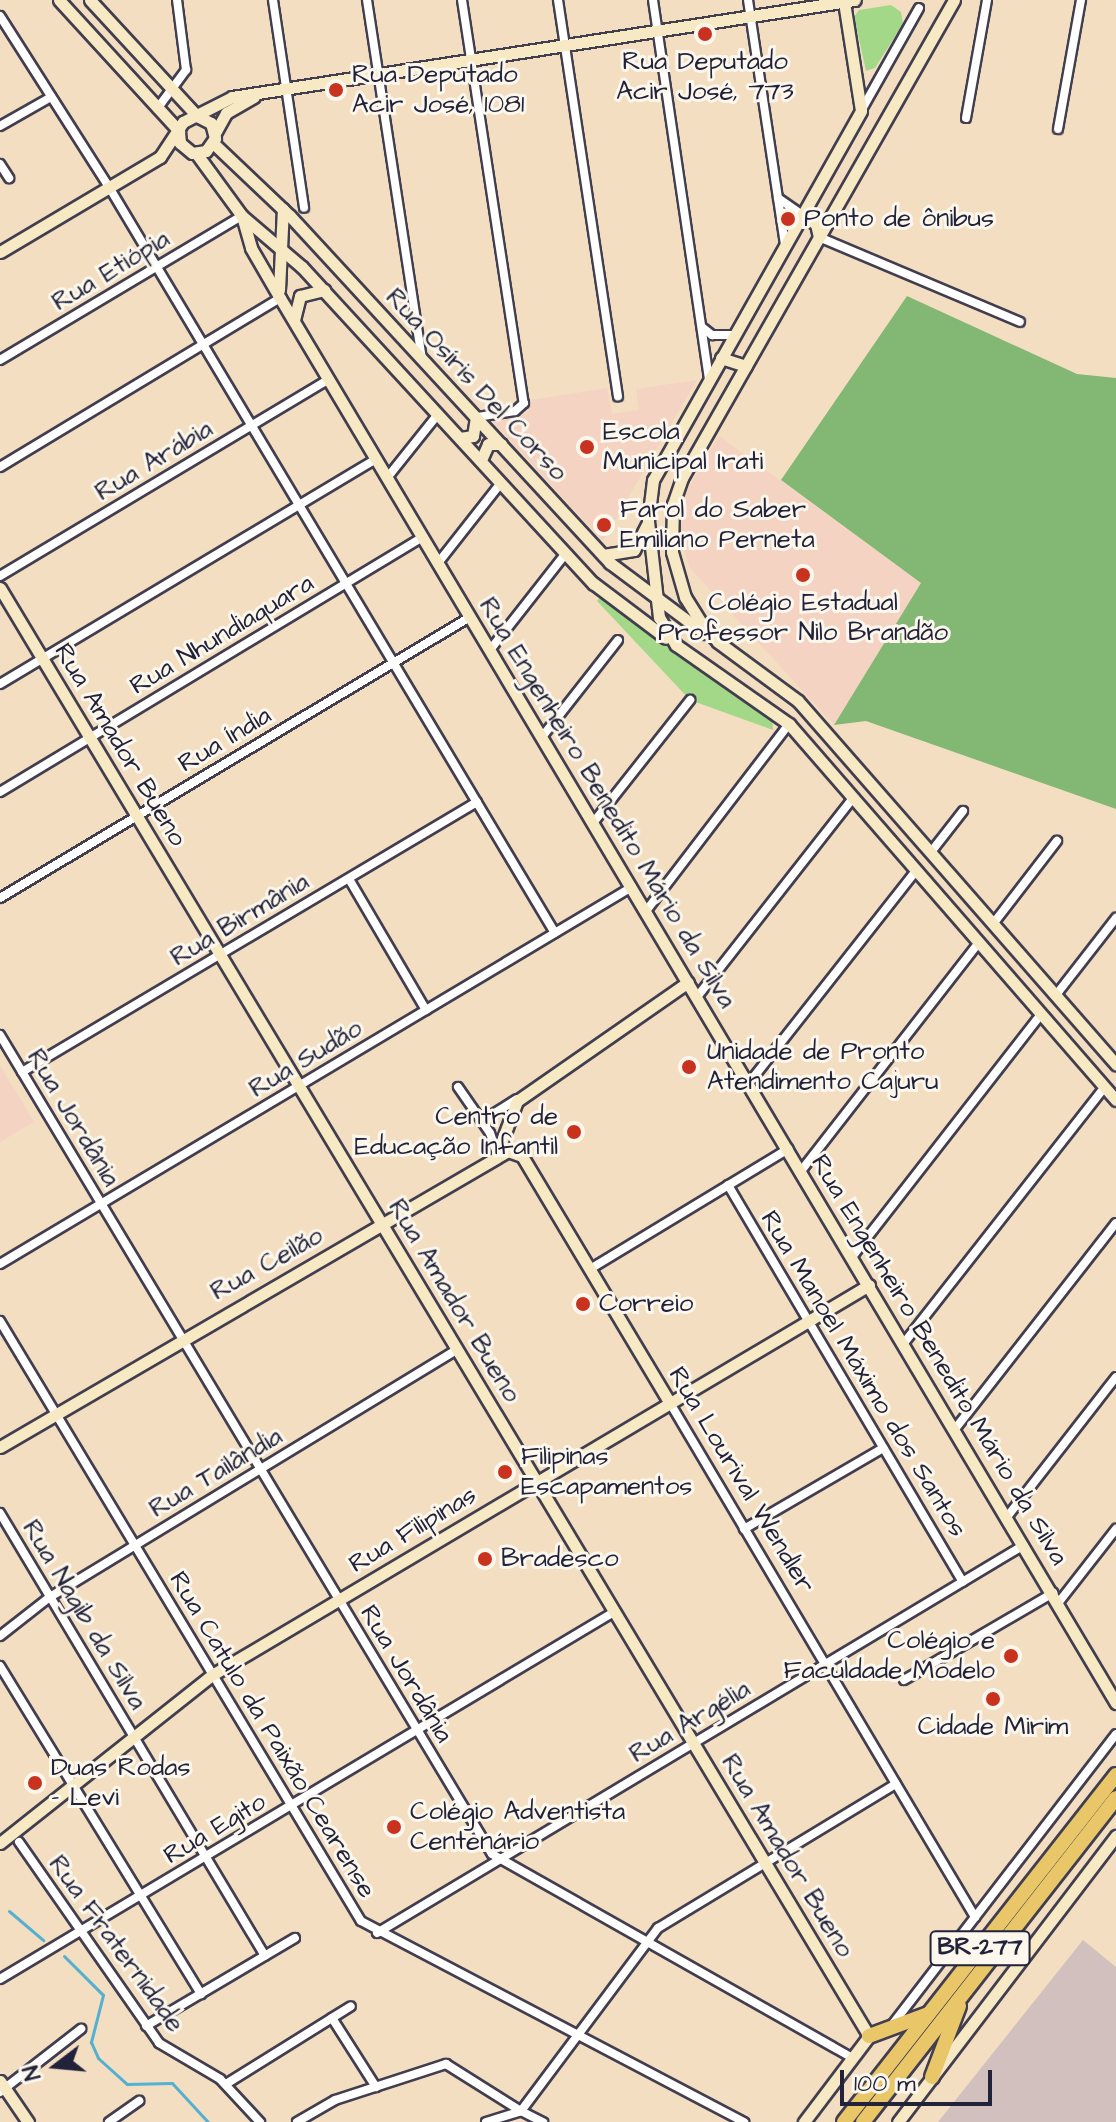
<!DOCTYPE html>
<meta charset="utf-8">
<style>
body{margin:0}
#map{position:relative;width:1116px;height:2122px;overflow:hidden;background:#f3dec1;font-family:"Architects Daughter",sans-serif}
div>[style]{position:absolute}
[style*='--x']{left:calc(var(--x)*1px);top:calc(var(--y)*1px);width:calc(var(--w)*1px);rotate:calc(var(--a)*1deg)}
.built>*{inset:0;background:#f5d3c2}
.industrial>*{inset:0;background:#d1c0bd}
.green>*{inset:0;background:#a3d888}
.forest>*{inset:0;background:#82b874}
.stream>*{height:3px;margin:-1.5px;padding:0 1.5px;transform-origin:1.5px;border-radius:1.5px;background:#53b0d1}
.roads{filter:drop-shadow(2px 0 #413e4f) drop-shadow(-2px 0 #413e4f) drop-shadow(0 2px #413e4f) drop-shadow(0 -2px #413e4f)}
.street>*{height:8px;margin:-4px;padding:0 4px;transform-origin:4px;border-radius:4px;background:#fff}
.secondary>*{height:11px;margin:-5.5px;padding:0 5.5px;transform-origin:5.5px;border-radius:5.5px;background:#f6e9c3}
.highway>*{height:14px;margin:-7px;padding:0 7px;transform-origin:7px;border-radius:7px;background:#e9c769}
.dots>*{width:22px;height:22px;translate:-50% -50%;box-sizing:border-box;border:4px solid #fbf7ec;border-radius:50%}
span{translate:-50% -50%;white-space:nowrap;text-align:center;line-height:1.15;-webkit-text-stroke:6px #fbf7ec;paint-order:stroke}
.shield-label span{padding:2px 6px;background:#fbf7ec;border:2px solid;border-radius:6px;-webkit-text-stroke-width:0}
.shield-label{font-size:24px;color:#22223b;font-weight:700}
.poi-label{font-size:26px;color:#22223b}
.left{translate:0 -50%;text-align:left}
.right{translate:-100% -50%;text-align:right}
.street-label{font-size:26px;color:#22223b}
.north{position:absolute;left:16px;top:2026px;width:80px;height:80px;-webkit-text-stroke:6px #fbf7ec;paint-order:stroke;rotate:254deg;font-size:22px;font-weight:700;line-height:32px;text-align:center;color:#22223b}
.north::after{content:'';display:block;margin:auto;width:28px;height:36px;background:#22223b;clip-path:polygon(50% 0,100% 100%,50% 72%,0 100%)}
.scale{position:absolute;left:840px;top:2070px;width:152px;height:36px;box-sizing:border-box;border:4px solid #22223b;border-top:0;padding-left:10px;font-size:24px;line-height:28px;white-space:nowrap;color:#22223b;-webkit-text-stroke:6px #fbf7ec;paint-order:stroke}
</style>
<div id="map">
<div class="built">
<div style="clip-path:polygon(697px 380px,603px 541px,493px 422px,526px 414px,532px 400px,607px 388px,612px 414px,639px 410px,636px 389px)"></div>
<div style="clip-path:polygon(719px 436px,921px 583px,834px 725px,689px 567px,680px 532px,686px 492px)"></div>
<div style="clip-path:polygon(0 1065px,34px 1122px,0 1142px)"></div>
</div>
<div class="industrial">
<div style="clip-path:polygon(1083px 1940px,1116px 1967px,1116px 2122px,938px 2122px)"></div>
</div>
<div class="green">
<div style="clip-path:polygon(891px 5px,901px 12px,903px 24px,875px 68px,866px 71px,854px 17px,859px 10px)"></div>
<div style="clip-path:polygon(600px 597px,772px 718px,773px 730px,690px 700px,597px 601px)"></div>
</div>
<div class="forest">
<div style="clip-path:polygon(907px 296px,1077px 374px,1116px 378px,1116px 809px,866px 721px,834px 725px,921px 583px,781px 480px)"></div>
</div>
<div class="stream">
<div style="--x:9;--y:1911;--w:45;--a:40.5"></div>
<div style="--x:64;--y:1956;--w:55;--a:45"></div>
<div style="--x:103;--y:1995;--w:49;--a:104.3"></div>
<div style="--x:91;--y:2042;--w:17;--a:66"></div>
<div style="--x:98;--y:2058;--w:39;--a:42"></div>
<div style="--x:127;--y:2084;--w:45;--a:-1.3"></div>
<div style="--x:172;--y:2083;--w:53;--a:47.3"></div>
</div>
<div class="roads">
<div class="street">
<div style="--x:273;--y:0;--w:210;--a:81.5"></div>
<div style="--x:367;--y:0;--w:363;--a:81.3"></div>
<div style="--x:462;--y:0;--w:408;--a:81.3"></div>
<div style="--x:524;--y:403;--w:12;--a:138"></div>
<div style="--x:515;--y:411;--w:39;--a:171"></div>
<div style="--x:558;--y:0;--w:401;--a:81.4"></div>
<div style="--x:653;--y:0;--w:383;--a:81.6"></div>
<div style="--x:748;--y:0;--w:249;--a:81.4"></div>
<div style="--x:0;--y:16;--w:203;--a:57.5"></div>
<div style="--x:109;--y:187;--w:869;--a:59.13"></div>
<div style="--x:157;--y:109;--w:49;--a:-53.4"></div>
<div style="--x:186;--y:70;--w:71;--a:-97.3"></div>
<div style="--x:861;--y:111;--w:118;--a:-60.6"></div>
<div style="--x:966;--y:118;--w:120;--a:-79.9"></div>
<div style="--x:0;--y:126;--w:59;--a:-29.6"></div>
<div style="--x:1058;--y:129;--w:131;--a:-79.9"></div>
<div style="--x:0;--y:164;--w:17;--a:57"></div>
<div style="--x:778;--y:198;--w:29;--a:35"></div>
<div style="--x:819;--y:237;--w:218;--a:22.9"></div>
<div style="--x:702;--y:327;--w:13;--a:39"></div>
<div style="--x:712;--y:335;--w:22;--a:0"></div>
<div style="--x:0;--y:360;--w:282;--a:-30.8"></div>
<div style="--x:0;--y:467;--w:327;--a:-31.1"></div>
<div style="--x:387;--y:478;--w:82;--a:-51.4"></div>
<div style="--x:438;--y:563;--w:102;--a:-51.8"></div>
<div style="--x:0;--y:576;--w:383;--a:-30.9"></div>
<div style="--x:490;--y:650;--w:123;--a:-51.9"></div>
<div style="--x:0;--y:684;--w:438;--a:-30.9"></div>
<div style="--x:542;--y:737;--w:123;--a:-51.9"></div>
<div style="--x:0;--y:792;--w:494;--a:-31.1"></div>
<div style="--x:593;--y:823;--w:157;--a:-51.7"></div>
<div style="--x:931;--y:852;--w:52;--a:-52"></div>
<div style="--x:349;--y:879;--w:152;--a:59.6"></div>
<div style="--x:0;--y:898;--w:548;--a:-30.87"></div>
<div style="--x:646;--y:911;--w:235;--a:-52.6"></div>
<div style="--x:993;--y:924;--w:105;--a:-52.4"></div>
<div style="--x:1056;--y:995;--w:98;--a:-52.1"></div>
<div style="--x:697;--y:997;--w:253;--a:-51.9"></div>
<div style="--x:0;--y:1035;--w:955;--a:59.01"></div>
<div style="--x:492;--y:1854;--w:414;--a:29.5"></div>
<div style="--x:22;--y:1072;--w:529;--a:-30.69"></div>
<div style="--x:749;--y:1083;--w:270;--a:-51.8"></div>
<div style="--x:458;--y:1087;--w:56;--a:55.2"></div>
<div style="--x:490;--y:1133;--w:21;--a:71"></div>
<div style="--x:482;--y:1121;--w:41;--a:-32.2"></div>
<div style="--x:801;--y:1171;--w:290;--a:-52.1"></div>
<div style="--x:728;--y:1185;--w:461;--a:59.4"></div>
<div style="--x:852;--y:1257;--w:308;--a:-52.1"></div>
<div style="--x:0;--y:1264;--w:736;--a:-30.82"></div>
<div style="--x:590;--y:1269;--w:232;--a:-31.2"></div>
<div style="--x:0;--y:1321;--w:700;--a:58.97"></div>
<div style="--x:361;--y:1921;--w:433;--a:27.7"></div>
<div style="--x:904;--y:1343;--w:325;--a:-51.9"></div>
<div style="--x:670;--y:1403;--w:598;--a:59.32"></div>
<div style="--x:955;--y:1429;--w:261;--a:-52"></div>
<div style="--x:0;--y:1513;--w:516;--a:59.11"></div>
<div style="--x:1007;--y:1517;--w:177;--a:-52.1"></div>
<div style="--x:744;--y:1529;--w:161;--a:-30.2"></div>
<div style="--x:1059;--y:1602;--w:93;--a:-52"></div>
<div style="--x:0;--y:1636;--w:63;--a:-38"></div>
<div style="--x:50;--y:1597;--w:476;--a:-31.3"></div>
<div style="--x:0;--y:1666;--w:385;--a:58.5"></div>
<div style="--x:904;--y:1680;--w:173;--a:-30.3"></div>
<div style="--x:19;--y:1842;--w:245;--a:55.1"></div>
<div style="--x:159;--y:2043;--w:71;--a:30.5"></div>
<div style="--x:220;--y:2079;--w:59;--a:47.1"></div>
<div style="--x:377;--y:1933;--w:754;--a:-30.95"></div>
<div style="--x:0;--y:1979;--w:715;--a:-30.87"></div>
<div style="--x:332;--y:2018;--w:22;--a:-32"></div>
<div style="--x:892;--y:2025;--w:367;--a:-52.4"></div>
<div style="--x:146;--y:2026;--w:173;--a:-30.6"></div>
<div style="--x:226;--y:2084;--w:125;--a:-31.9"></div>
<div style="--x:332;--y:2018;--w:82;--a:57.5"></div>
<div style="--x:0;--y:2092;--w:103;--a:-37.9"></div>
<div style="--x:521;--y:2111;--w:229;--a:-53.2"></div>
<div style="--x:658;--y:1928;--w:278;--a:-31.2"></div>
<div style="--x:109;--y:2122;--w:37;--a:-35"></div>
<div style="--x:297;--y:2122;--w:44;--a:-30.1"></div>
<div style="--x:335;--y:2100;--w:117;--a:-18"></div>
<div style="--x:446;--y:2064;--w:89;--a:32.1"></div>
<div style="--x:486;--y:2122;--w:37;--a:-17"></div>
<div style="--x:521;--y:2111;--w:25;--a:27"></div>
</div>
<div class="secondary">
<div style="--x:59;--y:0;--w:178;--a:47.5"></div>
<div style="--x:90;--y:0;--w:158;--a:47.3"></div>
<div style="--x:197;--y:116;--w:16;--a:27"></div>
<div style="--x:211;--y:123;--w:16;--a:75"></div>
<div style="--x:215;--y:138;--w:16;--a:125"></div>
<div style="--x:206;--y:151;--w:14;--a:172"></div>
<div style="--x:192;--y:153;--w:16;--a:-140"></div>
<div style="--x:180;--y:143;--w:11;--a:-95"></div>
<div style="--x:954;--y:0;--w:550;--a:119.64"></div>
<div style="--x:682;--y:478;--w:28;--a:109"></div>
<div style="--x:673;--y:504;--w:48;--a:91.2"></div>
<div style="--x:672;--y:552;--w:47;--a:73.9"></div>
<div style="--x:685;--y:597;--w:31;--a:58"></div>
<div style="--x:701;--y:623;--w:25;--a:48"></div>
<div style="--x:718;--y:642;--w:99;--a:36.4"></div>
<div style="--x:798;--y:701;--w:483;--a:48.8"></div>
<div style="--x:844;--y:2;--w:110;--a:81.1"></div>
<div style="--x:861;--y:111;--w:424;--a:119.4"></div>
<div style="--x:653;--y:480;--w:41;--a:97"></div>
<div style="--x:648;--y:521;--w:97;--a:83.5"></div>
<div style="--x:659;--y:617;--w:33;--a:59"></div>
<div style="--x:676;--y:645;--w:138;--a:35"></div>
<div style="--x:789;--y:724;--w:498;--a:49"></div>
<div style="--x:215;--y:133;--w:23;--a:-61"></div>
<div style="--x:226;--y:113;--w:32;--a:-30"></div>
<div style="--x:213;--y:143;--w:106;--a:43.5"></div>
<div style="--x:290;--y:216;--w:472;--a:47.3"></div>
<div style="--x:610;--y:563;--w:117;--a:36.7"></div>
<div style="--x:196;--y:153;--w:78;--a:53.9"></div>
<div style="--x:242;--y:216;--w:79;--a:40.4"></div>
<div style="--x:302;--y:267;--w:430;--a:47.4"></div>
<div style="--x:593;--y:583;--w:91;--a:37"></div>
<div style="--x:802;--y:215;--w:17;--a:33"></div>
<div style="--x:816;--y:224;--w:13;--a:77"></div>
<div style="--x:242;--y:216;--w:33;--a:74"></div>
<div style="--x:251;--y:248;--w:58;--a:59.9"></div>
<div style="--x:280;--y:298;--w:1635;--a:59.25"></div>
<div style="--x:0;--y:252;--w:186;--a:-30.7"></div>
<div style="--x:160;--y:157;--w:42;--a:-56.7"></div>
<div style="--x:183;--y:122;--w:55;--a:-27"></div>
<div style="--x:232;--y:97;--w:630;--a:-8.86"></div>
<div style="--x:279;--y:290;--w:81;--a:-87.2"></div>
<div style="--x:294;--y:320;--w:25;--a:-76"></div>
<div style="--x:300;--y:296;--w:25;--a:-14"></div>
<div style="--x:721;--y:358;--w:26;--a:18"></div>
<div style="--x:460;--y:438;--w:13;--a:-9"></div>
<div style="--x:473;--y:436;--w:19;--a:-81"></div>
<div style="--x:481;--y:460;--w:17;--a:-66"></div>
<div style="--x:488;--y:444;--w:13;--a:0"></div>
<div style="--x:603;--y:555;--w:31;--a:-9"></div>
<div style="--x:634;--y:550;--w:28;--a:-63"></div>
<div style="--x:0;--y:588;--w:1689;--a:59.03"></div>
<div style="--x:869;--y:2036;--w:108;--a:127.1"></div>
<div style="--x:497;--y:1154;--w:57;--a:-69.3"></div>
<div style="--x:517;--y:1101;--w:208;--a:-34.8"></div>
<div style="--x:0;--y:1447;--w:588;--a:-30.23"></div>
<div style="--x:508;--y:1151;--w:15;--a:20"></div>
<div style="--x:522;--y:1156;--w:288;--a:59.1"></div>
<div style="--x:0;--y:1843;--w:270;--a:-38.4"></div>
<div style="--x:212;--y:1675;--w:764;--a:-30.69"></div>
<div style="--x:0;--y:2081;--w:50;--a:55.7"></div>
<div style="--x:898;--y:2122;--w:360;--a:-52.7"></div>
</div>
<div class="highway">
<div style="--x:869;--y:2036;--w:63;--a:-20.4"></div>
<div style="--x:932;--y:2077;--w:76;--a:-69.2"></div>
<div style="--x:844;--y:2122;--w:441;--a:-51.9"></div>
<div style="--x:863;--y:2122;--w:411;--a:-52"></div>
</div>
</div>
<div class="dots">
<div style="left:705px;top:34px;background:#c8321e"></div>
<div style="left:336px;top:90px;background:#c8321e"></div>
<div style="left:788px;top:219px;background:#c8321e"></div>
<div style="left:587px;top:447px;background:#c8321e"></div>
<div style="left:604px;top:525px;background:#c8321e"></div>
<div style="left:803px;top:575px;background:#c8321e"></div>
<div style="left:689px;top:1067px;background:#c8321e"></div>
<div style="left:574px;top:1132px;background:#c8321e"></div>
<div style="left:583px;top:1304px;background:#c8321e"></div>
<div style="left:505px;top:1472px;background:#c8321e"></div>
<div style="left:485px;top:1559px;background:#c8321e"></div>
<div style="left:1011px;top:1656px;background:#c8321e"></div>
<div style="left:993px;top:1699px;background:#c8321e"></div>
<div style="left:35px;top:1783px;background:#c8321e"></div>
<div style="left:394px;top:1827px;background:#c8321e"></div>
</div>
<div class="shield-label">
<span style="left:980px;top:1948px">BR-277</span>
</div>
<div class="poi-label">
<span style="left:705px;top:77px">Rua Deputado<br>Acir José, 773</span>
<span class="left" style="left:352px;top:90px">Rua Deputado<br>Acir José, 1081</span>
<span class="left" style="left:804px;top:219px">Ponto de ônibus</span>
<span class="left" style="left:603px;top:447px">Escola<br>Municipal Irati</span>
<span class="left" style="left:620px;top:525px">Farol do Saber<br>Emiliano Perneta</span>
<span style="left:803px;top:618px">Colégio Estadual<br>Professor Nilo Brandão</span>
<span class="left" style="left:707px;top:1067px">Unidade de Pronto<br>Atendimento Cajuru</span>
<span class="right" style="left:558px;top:1132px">Centro de<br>Educação Infantil</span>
<span class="left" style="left:599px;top:1304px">Correio</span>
<span class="left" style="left:521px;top:1472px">Filipinas<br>Escapamentos</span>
<span class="left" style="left:501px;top:1559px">Bradesco</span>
<span class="right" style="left:995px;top:1656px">Colégio e<br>Faculdade Modelo</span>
<span style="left:993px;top:1727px">Cidade Mirim</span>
<span class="left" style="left:51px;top:1783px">Duas Rodas<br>- Levi</span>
<span class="left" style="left:410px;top:1827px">Colégio Adventista<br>Centenário</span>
</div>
<div class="street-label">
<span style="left:111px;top:271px;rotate:-31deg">Rua Etiópia</span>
<span style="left:476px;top:385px;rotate:47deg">Rua Osíris Del Corso</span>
<span style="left:154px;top:461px;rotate:-31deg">Rua Arábia</span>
<span style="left:222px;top:635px;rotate:-31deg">Rua Nhundiaquara</span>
<span style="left:225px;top:740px;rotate:-31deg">Rua Índia</span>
<span style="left:120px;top:745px;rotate:59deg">Rua Amador Bueno</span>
<span style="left:607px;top:803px;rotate:59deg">Rua Engenheiro Benedito Mário da Silva</span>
<span style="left:240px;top:920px;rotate:-31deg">Rua Birmânia</span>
<span style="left:306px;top:1059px;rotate:-31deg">Rua Sudão</span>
<span style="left:73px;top:1118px;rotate:59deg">Rua Jordânia</span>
<span style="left:267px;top:1264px;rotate:-29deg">Rua Ceilão</span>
<span style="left:454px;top:1301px;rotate:59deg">Rua Amador Bueno</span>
<span style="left:939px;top:1360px;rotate:59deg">Rua Engenheiro Benedito Mário da Silva</span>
<span style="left:863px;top:1374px;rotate:59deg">Rua Manoel Máximo dos Santos</span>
<span style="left:216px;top:1473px;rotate:-31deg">Rua Tailândia</span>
<span style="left:741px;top:1480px;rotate:59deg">Rua Lourival Wendler</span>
<span style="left:413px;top:1530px;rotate:-31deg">Rua Filipinas</span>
<span style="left:84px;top:1615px;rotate:59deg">Rua Nagib da Silva</span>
<span style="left:406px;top:1674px;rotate:59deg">Rua Jordânia</span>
<span style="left:690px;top:1722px;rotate:-31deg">Rua Argélia</span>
<span style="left:272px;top:1735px;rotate:59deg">Rua Catulo da Paixão Cearense</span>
<span style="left:215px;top:1829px;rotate:-31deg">Rua Egito</span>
<span style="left:787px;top:1856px;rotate:59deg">Rua Amador Bueno</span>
<span style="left:116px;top:1944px;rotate:54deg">Rua Fraternidade</span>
</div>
<div class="north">N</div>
<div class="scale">100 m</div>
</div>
